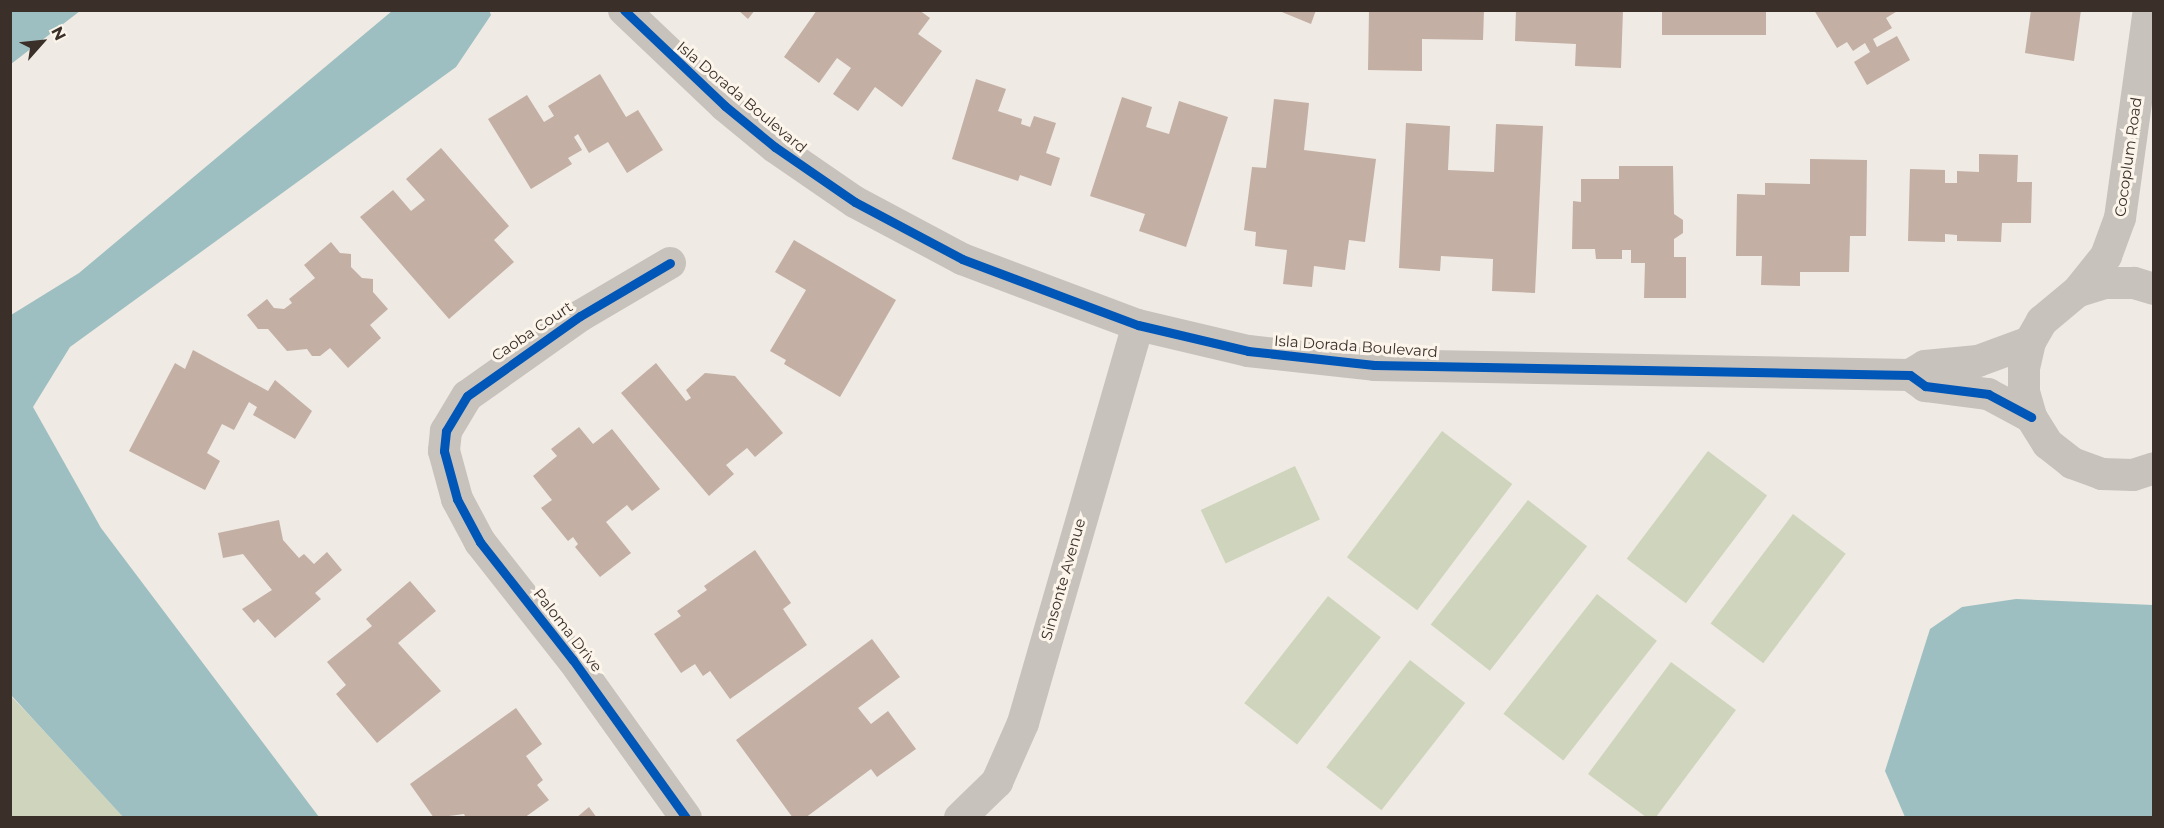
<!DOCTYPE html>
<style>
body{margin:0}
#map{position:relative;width:2164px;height:828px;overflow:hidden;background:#efeae3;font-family:Montserrat,sans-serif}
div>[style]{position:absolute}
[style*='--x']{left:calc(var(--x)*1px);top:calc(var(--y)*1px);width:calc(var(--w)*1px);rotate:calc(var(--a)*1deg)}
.green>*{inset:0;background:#cfd5bc;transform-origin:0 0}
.water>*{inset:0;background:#9ebfc1}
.building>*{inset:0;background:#c3afa4;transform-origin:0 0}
.minor>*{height:32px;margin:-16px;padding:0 16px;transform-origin:16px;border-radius:16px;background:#c8c2bc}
.cycleway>*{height:9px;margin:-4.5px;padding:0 4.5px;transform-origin:4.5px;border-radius:4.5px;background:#0057b8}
span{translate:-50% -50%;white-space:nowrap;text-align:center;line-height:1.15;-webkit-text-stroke:6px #fbf5eb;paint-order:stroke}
.street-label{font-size:15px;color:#3a2f29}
.frame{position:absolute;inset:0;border:12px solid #3a2f29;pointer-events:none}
.north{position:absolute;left:12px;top:12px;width:60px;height:60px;-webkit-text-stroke:4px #fbf5eb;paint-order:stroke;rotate:63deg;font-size:16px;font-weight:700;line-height:24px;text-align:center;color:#3a2f29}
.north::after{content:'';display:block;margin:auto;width:21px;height:27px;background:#3a2f29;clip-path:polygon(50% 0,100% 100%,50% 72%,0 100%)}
</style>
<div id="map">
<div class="green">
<div style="left:1442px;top:431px;width:88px;height:158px;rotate:37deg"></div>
<div style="left:1708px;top:451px;width:74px;height:135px;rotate:37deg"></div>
<div style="left:1295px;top:466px;width:59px;height:104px;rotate:65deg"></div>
<div style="left:1528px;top:500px;width:75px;height:158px;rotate:38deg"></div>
<div style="left:1793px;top:514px;width:66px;height:137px;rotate:37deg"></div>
<div style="left:1597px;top:594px;width:76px;height:152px;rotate:38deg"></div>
<div style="left:1328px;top:596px;width:67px;height:136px;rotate:38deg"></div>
<div style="left:1410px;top:660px;width:70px;height:136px;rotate:38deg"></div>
<div style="clip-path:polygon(1671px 662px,1736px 710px,1656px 817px,1646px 817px,1588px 774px)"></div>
<div style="clip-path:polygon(10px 695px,32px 718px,123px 817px,11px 817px)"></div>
</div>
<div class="water">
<div style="clip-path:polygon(11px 10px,80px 10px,80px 11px,11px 64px)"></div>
<div style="clip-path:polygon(392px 11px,489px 10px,491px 15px,456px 67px,70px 347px,33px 407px,101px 528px,319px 817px,123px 817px,11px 695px,11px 315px,79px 273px)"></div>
<div style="clip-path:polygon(2016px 599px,2153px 605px,2153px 817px,1905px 817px,1885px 771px,1930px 629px,1962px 607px)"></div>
</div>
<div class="building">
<div style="clip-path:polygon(738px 10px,755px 10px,748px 19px)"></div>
<div style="clip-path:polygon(817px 10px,919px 10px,930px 18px,918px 34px,942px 51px,902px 107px,875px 87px,858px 111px,833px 94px,851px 68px,837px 58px,819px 83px,784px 57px)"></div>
<div style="clip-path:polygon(1277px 10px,1316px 10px,1311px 24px)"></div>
<div style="clip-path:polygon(1369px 10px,1484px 10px,1483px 40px,1422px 39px,1422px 71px,1368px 70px)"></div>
<div style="clip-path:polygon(1516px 10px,1623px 10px,1621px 68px,1575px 66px,1576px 44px,1515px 41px)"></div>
<div style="left:1662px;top:10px;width:104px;height:25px"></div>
<div style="clip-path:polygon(1814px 10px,1899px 10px,1886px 18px,1892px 28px,1873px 39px,1877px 47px,1897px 36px,1910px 60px,1867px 85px,1854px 62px,1870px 52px,1865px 43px,1853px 51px,1847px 42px,1837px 48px)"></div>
<div style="clip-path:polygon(2031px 10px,2081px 10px,2074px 61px,2025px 53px)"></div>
<div style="clip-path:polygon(600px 74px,626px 117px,638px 110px,663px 150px,627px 173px,608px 142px,589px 153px,578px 134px,574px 137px,582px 150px,568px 158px,572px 164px,531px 189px,488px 119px,527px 95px,544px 122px,554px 116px,548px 106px)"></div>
<div style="clip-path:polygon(976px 79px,1006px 89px,998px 111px,1022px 119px,1021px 124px,1030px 127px,1034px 116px,1056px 123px,1046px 153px,1060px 158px,1051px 186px,1020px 175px,1018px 181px,952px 159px)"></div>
<div style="clip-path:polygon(1122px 97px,1152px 107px,1146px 127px,1169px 134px,1179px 101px,1228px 117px,1186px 247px,1139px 231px,1145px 214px,1090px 196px)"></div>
<div style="clip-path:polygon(1274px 99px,1309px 103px,1304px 150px,1376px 159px,1365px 242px,1349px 240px,1345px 270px,1314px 266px,1312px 287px,1283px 284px,1287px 250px,1255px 246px,1256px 232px,1244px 230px,1252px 167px,1266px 168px)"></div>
<div style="clip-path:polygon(1406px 123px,1450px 126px,1448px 170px,1494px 172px,1496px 124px,1543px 126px,1535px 293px,1492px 291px,1493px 259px,1441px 256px,1440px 271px,1399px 268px)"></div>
<div style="clip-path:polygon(441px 148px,509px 226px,494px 240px,514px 262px,449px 319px,360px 217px,393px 190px,411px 211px,425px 200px,406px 179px)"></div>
<div style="clip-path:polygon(1979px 154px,2018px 155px,2017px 182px,2032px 182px,2031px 223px,2002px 223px,2001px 242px,1957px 241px,1957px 235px,1945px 234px,1945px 242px,1908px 241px,1910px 169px,1945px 170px,1945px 183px,1957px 183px,1957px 171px,1979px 172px)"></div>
<div style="clip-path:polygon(1810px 159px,1867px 160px,1866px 236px,1850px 236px,1849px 272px,1800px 272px,1800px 286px,1761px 285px,1762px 256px,1736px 256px,1737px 194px,1765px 195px,1765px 183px,1810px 184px)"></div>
<div style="clip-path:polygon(1619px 166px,1673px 166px,1674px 214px,1683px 220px,1683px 233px,1674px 239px,1674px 257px,1686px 257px,1686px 298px,1644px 298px,1645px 263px,1631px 263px,1631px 250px,1622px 250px,1622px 259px,1596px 259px,1595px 249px,1572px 249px,1573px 201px,1581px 202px,1581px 179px,1619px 179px)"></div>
<div style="clip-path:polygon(794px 240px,896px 300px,840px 397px,784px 364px,786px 360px,770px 351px,806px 290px,775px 272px)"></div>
<div style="clip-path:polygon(331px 242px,340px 253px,351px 254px,351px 267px,362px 278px,373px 279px,373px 292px,388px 309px,370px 325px,381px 338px,348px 368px,330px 348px,320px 356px,312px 356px,307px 349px,287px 351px,268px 329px,258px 329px,247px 315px,267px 299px,274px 308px,284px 309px,292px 303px,289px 299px,315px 278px,304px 265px)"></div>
<div style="clip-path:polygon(193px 350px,268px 391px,275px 380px,312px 411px,295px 439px,253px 415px,257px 407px,249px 402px,234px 430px,222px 424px,207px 453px,220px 461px,205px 490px,129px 451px,175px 363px,185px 369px)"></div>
<div style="clip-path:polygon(656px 363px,686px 401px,691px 398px,686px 390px,705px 373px,735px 376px,783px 433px,755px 457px,747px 448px,726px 465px,734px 474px,709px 496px,621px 393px)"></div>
<div style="clip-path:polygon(579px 427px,593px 444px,612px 429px,660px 489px,632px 511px,627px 505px,606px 522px,631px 553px,600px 577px,575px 547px,578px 544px,573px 537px,568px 541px,541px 508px,552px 500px,533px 476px,557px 456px,551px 449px)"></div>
<div style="clip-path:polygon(279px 520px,283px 540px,299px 558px,304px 554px,314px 564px,327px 552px,342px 570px,315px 593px,321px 599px,275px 638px,258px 619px,254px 623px,242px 609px,272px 590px,243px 554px,223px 558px,218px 533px)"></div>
<div style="clip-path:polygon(755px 550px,791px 603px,783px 609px,807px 645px,730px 699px,710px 671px,703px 676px,695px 664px,681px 673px,654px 634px,681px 616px,677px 611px,707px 590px,704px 586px)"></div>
<div style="clip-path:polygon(410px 581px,436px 611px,398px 643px,441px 691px,377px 743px,336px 694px,346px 685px,327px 662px,372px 626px,366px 619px)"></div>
<div style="clip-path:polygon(872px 639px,900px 677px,858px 708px,871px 724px,888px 711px,916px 749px,877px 777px,871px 769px,805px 818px,793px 818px,736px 740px)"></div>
<div style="clip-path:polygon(516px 708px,542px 744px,526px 756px,543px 780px,537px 785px,549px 800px,524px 818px,466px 818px,464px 814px,434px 818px,410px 784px)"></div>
<div style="clip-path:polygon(589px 807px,597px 818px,576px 818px)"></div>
</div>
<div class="minor">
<div style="--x:624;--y:10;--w:139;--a:43.5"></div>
<div style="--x:725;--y:106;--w:65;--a:39.4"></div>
<div style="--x:775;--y:147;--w:97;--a:34.5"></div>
<div style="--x:855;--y:202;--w:121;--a:28"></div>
<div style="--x:962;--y:259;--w:188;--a:20.6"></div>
<div style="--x:1138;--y:325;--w:113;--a:13.3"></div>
<div style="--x:1248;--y:351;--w:127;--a:6.3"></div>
<div style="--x:1374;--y:365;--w:536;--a:1.07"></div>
<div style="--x:1910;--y:375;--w:19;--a:36"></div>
<div style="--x:1925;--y:386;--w:64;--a:7.2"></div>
<div style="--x:1988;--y:394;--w:49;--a:28.1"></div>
<div style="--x:670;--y:263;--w:104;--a:149.5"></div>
<div style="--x:580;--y:316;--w:138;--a:144.7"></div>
<div style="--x:467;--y:396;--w:41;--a:121"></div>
<div style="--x:446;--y:431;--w:20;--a:96"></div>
<div style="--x:444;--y:451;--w:50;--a:74.8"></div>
<div style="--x:457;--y:499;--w:49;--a:61.9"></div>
<div style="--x:480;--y:542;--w:150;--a:51.8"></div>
<div style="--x:573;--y:660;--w:194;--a:54.4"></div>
<div style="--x:2154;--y:289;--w:21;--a:-163"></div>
<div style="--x:2134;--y:283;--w:29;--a:180"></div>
<div style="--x:2105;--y:283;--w:28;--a:163"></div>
<div style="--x:2078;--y:291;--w:47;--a:140.2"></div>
<div style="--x:2042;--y:321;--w:24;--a:120"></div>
<div style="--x:2030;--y:342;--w:26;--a:103"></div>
<div style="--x:2024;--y:367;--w:25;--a:90"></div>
<div style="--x:2024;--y:392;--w:26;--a:74"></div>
<div style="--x:2031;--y:417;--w:32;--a:58"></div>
<div style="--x:2048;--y:444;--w:31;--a:38"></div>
<div style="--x:2072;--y:463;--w:32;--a:20"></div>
<div style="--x:2102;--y:474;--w:31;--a:2"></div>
<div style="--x:2133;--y:475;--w:22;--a:-18"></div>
<div style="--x:2078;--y:291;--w:45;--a:-51.3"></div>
<div style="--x:2106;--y:256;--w:40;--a:-69.8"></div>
<div style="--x:2120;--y:218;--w:210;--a:-82.1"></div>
<div style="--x:1910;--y:375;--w:17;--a:-31"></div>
<div style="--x:1925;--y:366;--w:53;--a:-5.4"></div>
<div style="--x:1978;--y:361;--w:55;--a:-20.1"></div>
<div style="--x:960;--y:818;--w:52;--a:-44.2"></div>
<div style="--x:997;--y:782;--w:64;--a:-66.2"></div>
<div style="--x:1023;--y:723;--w:414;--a:-73.9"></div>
</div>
<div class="cycleway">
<div style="--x:624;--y:10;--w:139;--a:43.5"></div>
<div style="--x:725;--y:106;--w:65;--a:39.4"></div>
<div style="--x:775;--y:147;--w:97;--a:34.5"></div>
<div style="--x:855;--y:202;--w:121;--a:28"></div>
<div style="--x:962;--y:259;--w:188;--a:20.6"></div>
<div style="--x:1138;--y:325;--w:113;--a:13.3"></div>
<div style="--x:1248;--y:351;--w:127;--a:6.3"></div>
<div style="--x:1374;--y:365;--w:536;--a:1.07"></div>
<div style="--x:1910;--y:375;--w:19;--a:36"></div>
<div style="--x:1925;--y:386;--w:64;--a:7.2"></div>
<div style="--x:1988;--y:394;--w:49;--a:28.1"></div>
<div style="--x:670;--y:263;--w:104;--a:149.5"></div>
<div style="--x:580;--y:316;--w:138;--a:144.7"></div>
<div style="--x:467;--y:396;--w:41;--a:121"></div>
<div style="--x:446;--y:431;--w:20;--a:96"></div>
<div style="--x:444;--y:451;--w:50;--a:74.8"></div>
<div style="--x:457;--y:499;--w:49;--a:61.9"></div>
<div style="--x:480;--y:542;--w:150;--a:51.8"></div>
<div style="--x:573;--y:660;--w:194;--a:54.4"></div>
</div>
<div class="street-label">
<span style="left:742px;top:97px;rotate:40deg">Isla Dorada Boulevard</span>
<span style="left:2128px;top:157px;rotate:-82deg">Cocoplum Road</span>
<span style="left:532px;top:331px;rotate:-34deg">Caoba Court</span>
<span style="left:1356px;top:346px;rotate:4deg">Isla Dorada Boulevard</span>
<span style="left:1063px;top:579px;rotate:-74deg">Sinsonte Avenue</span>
<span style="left:568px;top:630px;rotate:52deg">Paloma Drive</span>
</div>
<div class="frame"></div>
<div class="north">N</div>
</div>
